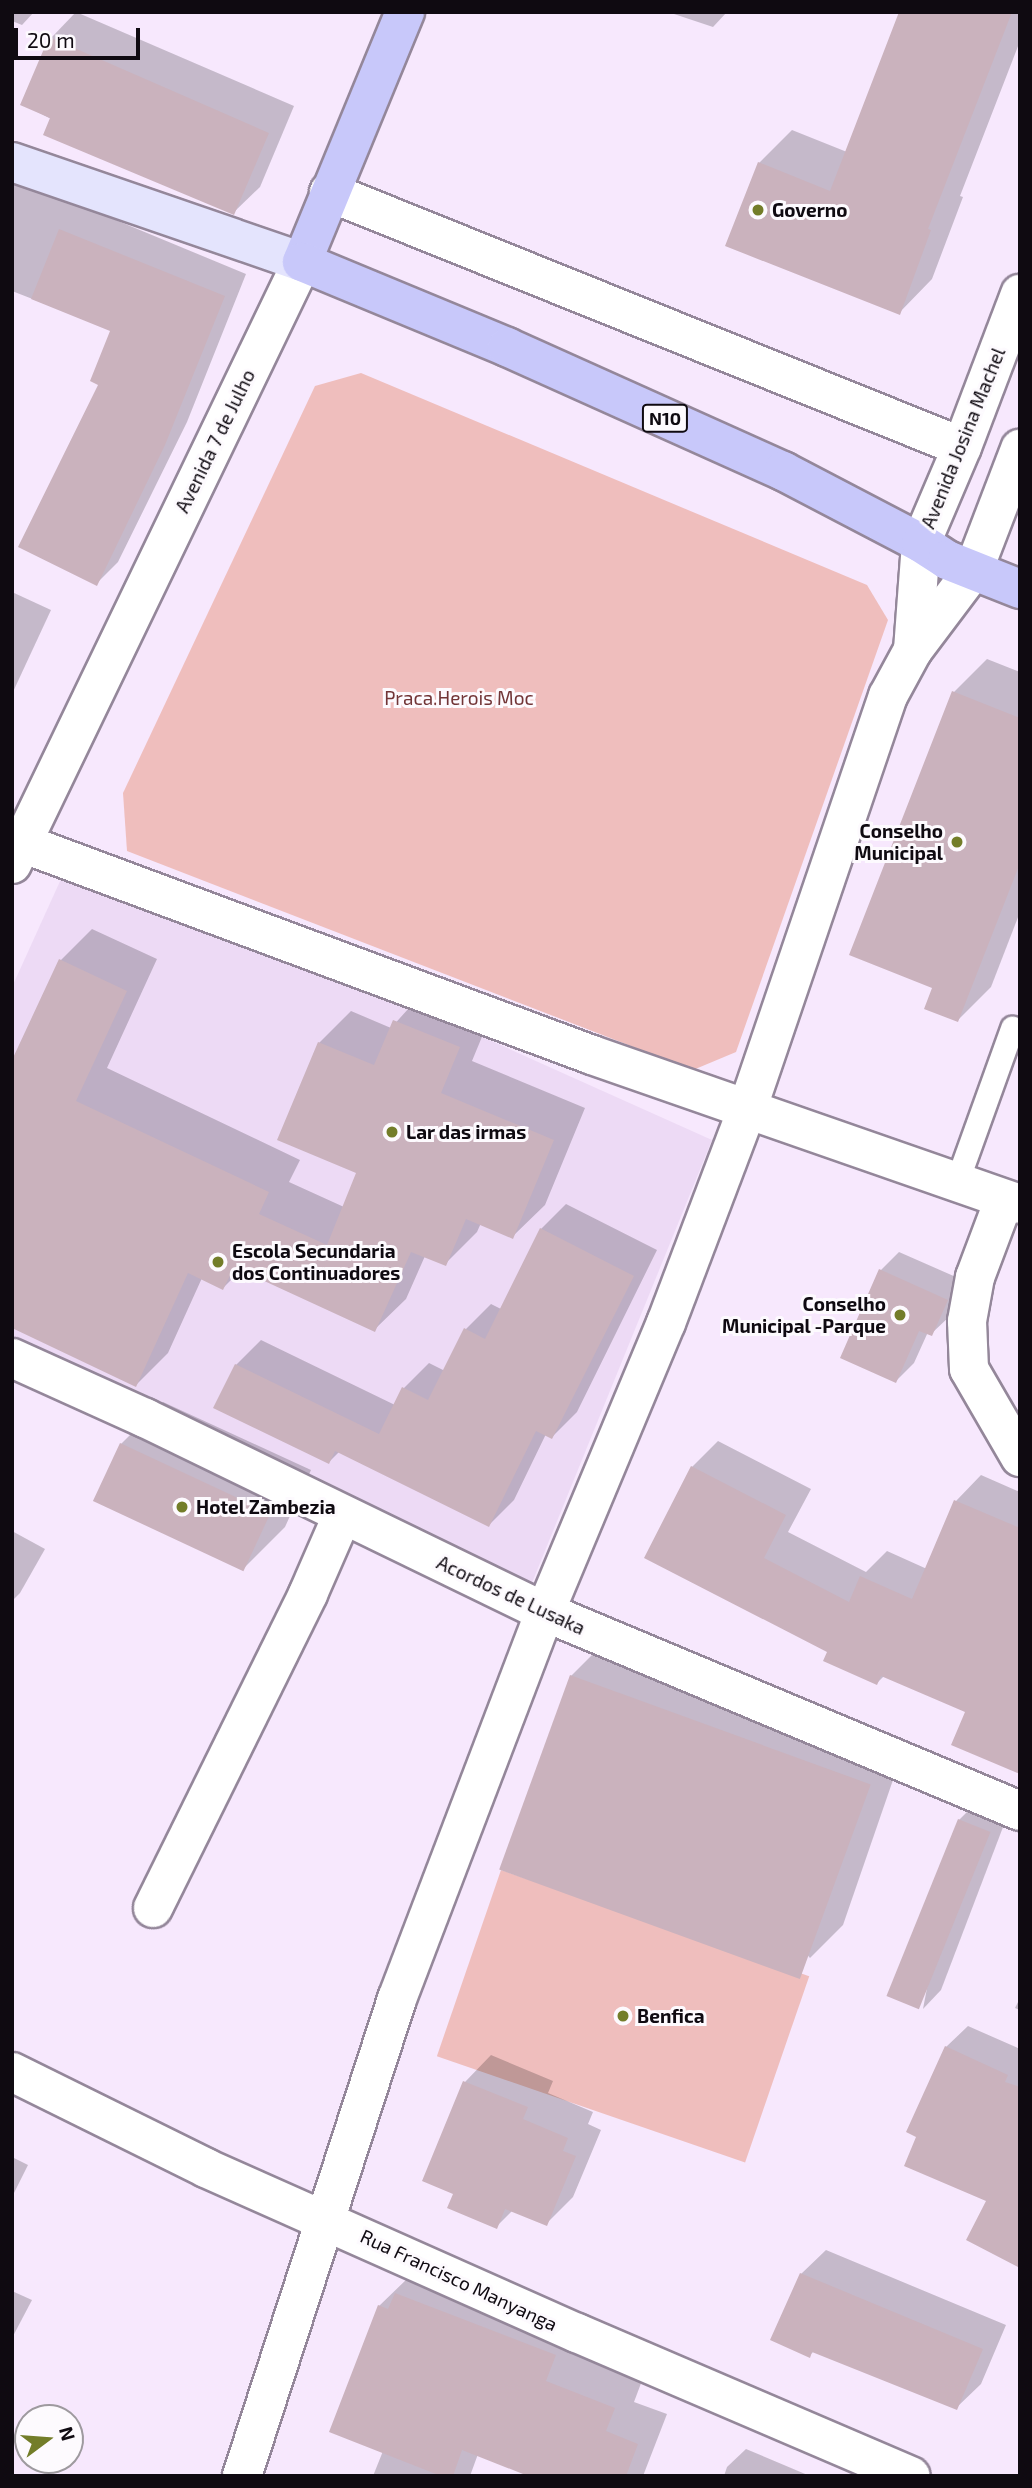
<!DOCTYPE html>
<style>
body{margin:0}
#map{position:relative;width:1032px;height:2488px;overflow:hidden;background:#f7e8fd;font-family:"Exo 2",sans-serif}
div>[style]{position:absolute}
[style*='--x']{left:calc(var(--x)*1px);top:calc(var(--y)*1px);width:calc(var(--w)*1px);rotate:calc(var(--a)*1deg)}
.built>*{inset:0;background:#eddaf5}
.green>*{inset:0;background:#efbebd;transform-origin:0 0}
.shadow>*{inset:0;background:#0003}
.building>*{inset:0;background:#cab2bd;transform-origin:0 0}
.roads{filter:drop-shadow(2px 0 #94879a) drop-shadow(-2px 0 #94879a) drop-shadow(0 2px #94879a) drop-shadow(0 -2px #94879a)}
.lane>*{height:23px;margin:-11.5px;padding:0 11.5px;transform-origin:11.5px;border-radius:11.5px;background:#fff}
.street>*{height:38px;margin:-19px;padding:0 19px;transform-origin:19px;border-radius:19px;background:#fff}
.secondary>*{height:38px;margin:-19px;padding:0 19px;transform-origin:19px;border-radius:19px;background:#e4e4fd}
.primary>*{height:38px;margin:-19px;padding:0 19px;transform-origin:19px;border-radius:19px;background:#c8c8fa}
.dots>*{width:19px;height:19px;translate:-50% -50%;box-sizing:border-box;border:4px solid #fdfafe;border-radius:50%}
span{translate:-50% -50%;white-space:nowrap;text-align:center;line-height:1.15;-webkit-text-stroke:6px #fdfafe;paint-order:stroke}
.shield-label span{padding:2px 5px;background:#fdfafe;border:2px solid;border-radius:5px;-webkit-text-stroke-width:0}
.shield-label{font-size:18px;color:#0f0a11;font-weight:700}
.poi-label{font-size:19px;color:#0f0a11;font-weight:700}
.left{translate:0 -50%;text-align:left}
.right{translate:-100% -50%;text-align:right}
.street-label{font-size:19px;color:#0f0a11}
.park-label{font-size:19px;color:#723537}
.frame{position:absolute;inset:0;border:14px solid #0f0a11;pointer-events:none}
.north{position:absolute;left:14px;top:2404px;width:70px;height:70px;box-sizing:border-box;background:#fdfafe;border:2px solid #9e9a9f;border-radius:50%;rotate:74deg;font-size:19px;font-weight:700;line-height:28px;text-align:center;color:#0f0a11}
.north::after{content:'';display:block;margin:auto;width:24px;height:32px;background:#737d29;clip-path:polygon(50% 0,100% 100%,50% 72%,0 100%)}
.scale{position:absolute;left:14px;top:28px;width:126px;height:32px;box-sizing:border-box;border:4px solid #0f0a11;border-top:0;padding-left:9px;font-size:21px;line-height:24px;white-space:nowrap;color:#0f0a11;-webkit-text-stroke:5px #fdfafe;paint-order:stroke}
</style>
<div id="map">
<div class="built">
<div style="clip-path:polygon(66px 868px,400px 1000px,712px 1140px,527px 1595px,12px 1355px,12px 987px)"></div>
</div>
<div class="green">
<div style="clip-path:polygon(361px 373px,867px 585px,888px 620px,736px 1052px,693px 1070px,127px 851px,123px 793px,315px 386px)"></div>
<div style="left:501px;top:1870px;width:326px;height:197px;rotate:19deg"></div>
</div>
<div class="shadow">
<div style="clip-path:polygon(12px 12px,34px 12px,22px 25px,12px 21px)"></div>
<div style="clip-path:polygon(76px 12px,294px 106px,260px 187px,233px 213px,22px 104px,51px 38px)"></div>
<div style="clip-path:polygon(668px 12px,727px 12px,713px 27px)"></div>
<div style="clip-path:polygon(900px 12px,1020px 12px,1020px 41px,960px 196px,963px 197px,932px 279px,899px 313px,759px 163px,792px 130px,847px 152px)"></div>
<div style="clip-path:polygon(12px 177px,246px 274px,187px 422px,118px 562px,96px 584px,100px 384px,112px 330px,12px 291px)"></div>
<div style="clip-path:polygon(12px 592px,51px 610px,12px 694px)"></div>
<div style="clip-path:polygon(987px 659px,1020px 672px,1020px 912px,991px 987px,958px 1020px,934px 987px,954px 692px)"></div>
<div style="clip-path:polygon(92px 929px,157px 959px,107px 1068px,300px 1160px,289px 1182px,344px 1207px,358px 1172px,319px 1043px,351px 1011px,391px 1028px,426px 989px,491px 1015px,472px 1061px,585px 1108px,545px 1205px,513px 1236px,481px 1223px,477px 1232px,445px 1264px,425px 1256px,406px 1299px,374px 1330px,242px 1269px,223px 1288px,202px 1278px,168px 1353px,136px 1385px,12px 1326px,60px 961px)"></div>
<div style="clip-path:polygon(566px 1204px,657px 1250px,577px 1412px,552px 1437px,546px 1434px,514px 1500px,489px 1525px,340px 1451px,329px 1462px,216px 1407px,236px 1365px,261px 1340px,395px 1405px,404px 1388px,429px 1363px,445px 1371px,466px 1329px,491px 1304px,501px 1309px,541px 1229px)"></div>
<div style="clip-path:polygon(899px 1252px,965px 1281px,950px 1316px,931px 1334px,928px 1332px,914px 1363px,896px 1381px,881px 1270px)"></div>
<div style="clip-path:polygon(163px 1402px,311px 1470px,285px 1527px,243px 1569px,121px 1444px)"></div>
<div style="clip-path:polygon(718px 1441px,811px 1489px,788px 1532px,866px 1572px,887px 1551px,927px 1569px,956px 1501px,981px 1475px,1020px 1492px,1020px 1772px,967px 1711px,884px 1676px,877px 1683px,829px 1652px,646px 1557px,692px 1467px)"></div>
<div style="clip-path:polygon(12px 1531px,45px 1549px,20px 1593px,12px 1601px)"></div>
<div style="clip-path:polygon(604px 1643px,903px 1751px,843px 1925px,810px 1958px,571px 1676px)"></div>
<div style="clip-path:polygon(978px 1801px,1008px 1814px,941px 1990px,923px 2009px,959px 1820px)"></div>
<div style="clip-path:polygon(1020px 1998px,1020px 2010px,1015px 2008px)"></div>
<div style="clip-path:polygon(968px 2026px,1020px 2049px,1020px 2266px,988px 2201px,919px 2136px,946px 2047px)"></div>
<div style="clip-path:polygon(491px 2055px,553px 2081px,548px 2093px,593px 2112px,588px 2124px,601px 2130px,573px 2197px,546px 2224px,513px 2210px,496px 2227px,455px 2193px,424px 2180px,465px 2082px)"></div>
<div style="clip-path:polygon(12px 2157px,28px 2165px,12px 2197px)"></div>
<div style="clip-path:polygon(826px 2250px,1006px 2325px,981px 2384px,956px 2408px,814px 2351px,809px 2356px,801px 2274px)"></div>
<div style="clip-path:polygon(409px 2277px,643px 2378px,634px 2402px,667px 2414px,643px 2476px,533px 2476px,478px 2454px,470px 2476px,373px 2476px,383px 2451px,379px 2306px)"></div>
<div style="clip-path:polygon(12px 2291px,32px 2300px,12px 2338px)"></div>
<div style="clip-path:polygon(746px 2449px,810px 2476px,724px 2476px,727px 2467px)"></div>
</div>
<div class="building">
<div style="clip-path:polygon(899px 12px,1012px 12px,928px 229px,931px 230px,900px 315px,725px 246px,758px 162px,830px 191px)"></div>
<div style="clip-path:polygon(49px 37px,269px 133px,234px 215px,43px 135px,50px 118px,20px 105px)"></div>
<div style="clip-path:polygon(59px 229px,225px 296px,165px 445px,97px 586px,18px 547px,98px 385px,90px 381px,110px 331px,31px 299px)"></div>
<div style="clip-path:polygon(952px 691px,1020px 718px,1020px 863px,958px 1022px,924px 1009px,932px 988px,849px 955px)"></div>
<div style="clip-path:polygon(59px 959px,127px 991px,76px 1101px,269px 1192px,259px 1214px,327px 1245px,356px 1173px,277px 1140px,318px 1042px,374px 1065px,393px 1020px,460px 1047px,441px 1093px,554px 1140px,513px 1239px,466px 1219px,446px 1266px,411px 1252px,375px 1332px,234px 1267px,223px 1290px,188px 1273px,136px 1387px,12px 1328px,12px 1060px)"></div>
<div style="clip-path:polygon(540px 1228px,634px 1276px,552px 1439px,536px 1431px,489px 1527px,335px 1451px,329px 1464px,213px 1408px,235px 1364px,379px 1434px,402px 1387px,428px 1400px,464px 1328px,485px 1339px)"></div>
<div style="clip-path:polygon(879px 1269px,948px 1300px,932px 1336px,919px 1331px,896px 1383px,840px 1358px)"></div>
<div style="left:120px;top:1443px;width:166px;height:64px;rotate:25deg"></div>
<div style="clip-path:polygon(691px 1466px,786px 1515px,764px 1558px,849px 1602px,860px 1576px,912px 1599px,954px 1500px,1020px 1528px,1020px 1774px,951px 1745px,965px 1712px,881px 1676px,877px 1685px,823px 1661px,827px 1652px,644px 1558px)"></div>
<div style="left:570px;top:1675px;width:320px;height:207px;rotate:20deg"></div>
<div style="left:958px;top:1819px;width:35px;height:191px;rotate:22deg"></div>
<div style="clip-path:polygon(945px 2046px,1008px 2075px,1005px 2082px,1020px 2087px,1020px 2268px,966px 2240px,986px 2201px,904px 2166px,916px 2137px,906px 2132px)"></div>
<div style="clip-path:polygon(463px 2081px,528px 2107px,523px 2119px,568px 2138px,563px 2151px,576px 2156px,547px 2226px,505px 2209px,497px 2229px,447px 2208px,453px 2194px,422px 2181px)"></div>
<div style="clip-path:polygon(800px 2273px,983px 2349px,957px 2410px,812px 2352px,810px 2358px,770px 2340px)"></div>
<div style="clip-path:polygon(395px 2293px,556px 2355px,546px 2381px,615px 2408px,606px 2431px,638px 2444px,626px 2476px,528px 2476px,462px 2450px,453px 2476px,441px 2476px,329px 2432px,378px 2305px,388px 2309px)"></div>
</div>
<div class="roads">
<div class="lane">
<div style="--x:957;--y:1181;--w:163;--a:-70.2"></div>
</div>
<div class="street">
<div style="--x:329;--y:192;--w:682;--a:21.94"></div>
<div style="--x:913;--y:650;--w:107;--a:-85.7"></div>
<div style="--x:921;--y:543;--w:104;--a:-66.9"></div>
<div style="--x:962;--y:447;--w:164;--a:-69.2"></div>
<div style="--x:22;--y:843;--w:608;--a:20.4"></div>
<div style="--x:592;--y:1055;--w:453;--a:19.2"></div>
<div style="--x:12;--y:864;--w:668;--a:-64.28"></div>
<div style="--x:1004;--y:1200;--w:82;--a:110.6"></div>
<div style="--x:975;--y:1277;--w:45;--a:100.3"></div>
<div style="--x:967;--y:1321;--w:48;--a:87.6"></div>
<div style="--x:969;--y:1369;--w:102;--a:59.9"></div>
<div style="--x:12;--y:1358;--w:146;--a:24.3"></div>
<div style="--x:145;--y:1418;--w:445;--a:25.9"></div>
<div style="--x:545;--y:1612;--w:515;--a:22.73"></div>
<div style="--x:153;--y:1908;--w:350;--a:-63.7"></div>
<div style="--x:308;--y:1594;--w:85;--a:-66.4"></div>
<div style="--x:12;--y:2072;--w:216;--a:26.3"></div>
<div style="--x:206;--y:2168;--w:406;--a:24"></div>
<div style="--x:577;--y:2333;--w:363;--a:23.2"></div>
<div style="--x:242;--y:2476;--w:502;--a:-72"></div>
<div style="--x:397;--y:1999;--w:414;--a:-69.1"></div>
<div style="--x:545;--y:1612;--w:313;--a:-67.3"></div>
<div style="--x:666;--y:1323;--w:228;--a:-69.2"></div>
<div style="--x:747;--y:1110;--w:437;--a:-71.2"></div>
<div style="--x:888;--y:696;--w:52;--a:-61.5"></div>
<div style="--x:913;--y:650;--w:101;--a:-53"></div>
<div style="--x:974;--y:569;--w:129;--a:-69"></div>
</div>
<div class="secondary">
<div style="--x:12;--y:162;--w:307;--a:19"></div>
</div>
<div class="primary">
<div style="--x:405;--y:12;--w:270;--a:112.4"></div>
<div style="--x:302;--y:262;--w:222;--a:22.5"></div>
<div style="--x:507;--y:347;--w:303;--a:24.2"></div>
<div style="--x:783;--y:471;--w:156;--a:27.6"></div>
<div style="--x:921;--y:543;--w:31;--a:33"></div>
<div style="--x:947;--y:560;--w:79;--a:21.7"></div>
</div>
</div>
<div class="dots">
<div style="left:758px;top:210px;background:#737d29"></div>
<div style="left:957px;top:842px;background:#737d29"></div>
<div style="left:392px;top:1132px;background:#737d29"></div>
<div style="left:218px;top:1262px;background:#737d29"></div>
<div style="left:900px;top:1315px;background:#737d29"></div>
<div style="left:182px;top:1507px;background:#737d29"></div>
<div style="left:623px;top:2016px;background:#737d29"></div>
</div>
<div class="shield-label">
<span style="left:665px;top:418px">N10</span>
</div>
<div class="poi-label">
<span class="left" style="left:772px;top:210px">Governo</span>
<span class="right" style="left:943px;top:842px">Conselho<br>Municipal</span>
<span class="left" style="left:406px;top:1132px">Lar das irmas</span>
<span class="left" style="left:232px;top:1262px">Escola Secundaria<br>dos Continuadores</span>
<span class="right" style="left:886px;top:1315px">Conselho<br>Municipal -Parque</span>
<span class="left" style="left:196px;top:1507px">Hotel Zambezia</span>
<span class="left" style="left:637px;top:2016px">Benfica</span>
</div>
<div class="street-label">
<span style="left:963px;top:438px;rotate:-68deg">Avenida Josina Machel</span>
<span style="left:215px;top:441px;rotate:-64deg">Avenida 7 de Julho</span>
<span style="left:511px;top:1595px;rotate:25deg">Acordos de Lusaka</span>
<span style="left:459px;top:2280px;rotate:25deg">Rua Francisco Manyanga</span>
</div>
<div class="park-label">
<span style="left:459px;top:698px">Praca.Herois Moc</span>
</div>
<div class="frame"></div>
<div class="north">N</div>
<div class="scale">20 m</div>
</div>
